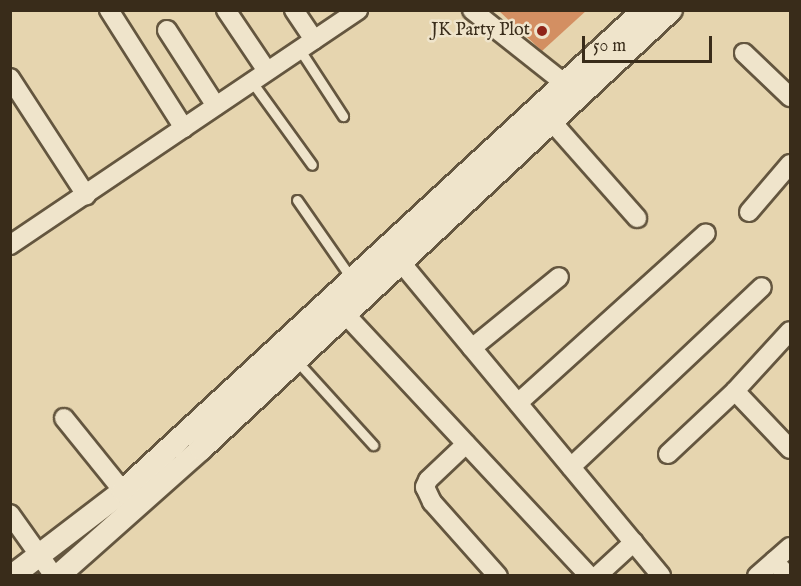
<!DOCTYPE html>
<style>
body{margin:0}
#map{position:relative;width:801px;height:586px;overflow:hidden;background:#e6d5af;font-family:"IM FELL English",serif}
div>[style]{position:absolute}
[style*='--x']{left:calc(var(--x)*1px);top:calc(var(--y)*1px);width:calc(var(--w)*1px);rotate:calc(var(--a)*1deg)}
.building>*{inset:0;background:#d38f62}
.roads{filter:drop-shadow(2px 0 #64563f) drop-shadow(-2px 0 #64563f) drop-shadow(0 2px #64563f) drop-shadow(0 -2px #64563f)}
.service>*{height:9px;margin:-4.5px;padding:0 4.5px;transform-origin:4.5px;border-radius:4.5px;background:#efe4cb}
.minor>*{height:18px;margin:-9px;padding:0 9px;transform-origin:9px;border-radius:9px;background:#efe4cb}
.tertiary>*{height:22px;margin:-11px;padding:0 11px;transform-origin:11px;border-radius:11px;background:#efe4cb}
.dots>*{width:16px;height:16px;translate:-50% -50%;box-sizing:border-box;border:3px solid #efe4cb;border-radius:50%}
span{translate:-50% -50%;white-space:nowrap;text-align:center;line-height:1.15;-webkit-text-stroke:5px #efe4cb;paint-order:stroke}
.poi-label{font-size:18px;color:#392c1a}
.right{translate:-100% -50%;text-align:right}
.frame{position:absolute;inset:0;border:12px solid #392c1a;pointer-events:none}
.scale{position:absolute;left:582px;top:36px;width:130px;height:27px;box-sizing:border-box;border:3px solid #392c1a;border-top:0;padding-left:8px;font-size:18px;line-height:21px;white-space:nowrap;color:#392c1a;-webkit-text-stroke:4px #efe4cb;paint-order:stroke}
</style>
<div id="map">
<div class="building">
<div style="clip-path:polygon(498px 10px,587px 10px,542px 51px)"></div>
</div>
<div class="roads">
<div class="service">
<div style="--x:300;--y:50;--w:79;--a:56.9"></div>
<div style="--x:252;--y:82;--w:102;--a:54.1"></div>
<div style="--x:297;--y:200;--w:96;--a:55.2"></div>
<div style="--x:296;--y:360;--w:115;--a:47.8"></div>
</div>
<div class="minor">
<div style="--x:109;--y:10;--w:140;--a:57.6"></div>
<div style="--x:226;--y:10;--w:73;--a:56.1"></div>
<div style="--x:294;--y:10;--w:36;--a:56"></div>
<div style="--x:472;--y:10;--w:129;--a:38.4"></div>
<div style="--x:167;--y:30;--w:90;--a:57.2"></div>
<div style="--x:744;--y:53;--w:64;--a:43.7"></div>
<div style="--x:10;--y:78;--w:140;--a:57"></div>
<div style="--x:553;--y:123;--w:127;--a:48.5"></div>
<div style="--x:749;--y:212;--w:63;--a:-49.5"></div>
<div style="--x:10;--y:245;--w:420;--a:-34"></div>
<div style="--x:394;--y:254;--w:418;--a:50.3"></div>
<div style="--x:346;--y:315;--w:357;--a:47"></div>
<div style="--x:472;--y:348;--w:112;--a:-39.2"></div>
<div style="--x:735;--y:391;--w:80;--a:46.5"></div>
<div style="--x:518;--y:403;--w:253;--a:-42.1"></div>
<div style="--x:64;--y:418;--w:94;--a:51.1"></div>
<div style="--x:466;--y:444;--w:52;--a:136.5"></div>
<div style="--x:428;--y:480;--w:8;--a:113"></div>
<div style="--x:425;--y:487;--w:17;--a:65"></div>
<div style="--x:432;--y:502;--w:99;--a:48.3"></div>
<div style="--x:668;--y:454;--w:92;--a:-43.2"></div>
<div style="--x:735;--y:391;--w:81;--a:-47.5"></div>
<div style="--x:571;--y:467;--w:262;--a:-43.3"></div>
<div style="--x:10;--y:514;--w:76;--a:54.6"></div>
<div style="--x:774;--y:561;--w:21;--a:47"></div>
<div style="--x:597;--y:576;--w:50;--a:-42.6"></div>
<div style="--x:757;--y:576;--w:44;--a:-41.3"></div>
</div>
<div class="tertiary">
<div style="--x:12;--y:576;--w:140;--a:-37.4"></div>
<div style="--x:123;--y:491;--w:709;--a:-42.71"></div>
<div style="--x:58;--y:576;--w:191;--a:-41.6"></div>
<div style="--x:201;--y:449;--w:643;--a:-43.05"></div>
</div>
</div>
<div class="dots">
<div style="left:542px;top:31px;background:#8f2418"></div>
</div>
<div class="poi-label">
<span class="right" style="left:530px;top:31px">JK Party Plot</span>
</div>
<div class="frame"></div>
<div class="scale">50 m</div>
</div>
